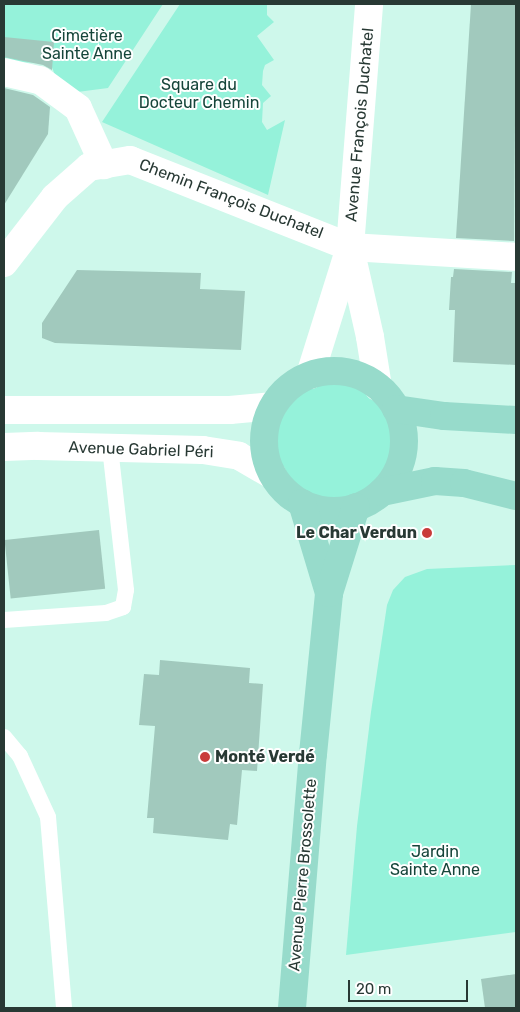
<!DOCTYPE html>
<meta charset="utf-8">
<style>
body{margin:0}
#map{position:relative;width:520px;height:1012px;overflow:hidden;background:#cef8eb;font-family:Rubik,sans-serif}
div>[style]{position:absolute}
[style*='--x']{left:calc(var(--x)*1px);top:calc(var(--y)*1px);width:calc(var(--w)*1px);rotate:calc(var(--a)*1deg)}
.green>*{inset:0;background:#95f2da}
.round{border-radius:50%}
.building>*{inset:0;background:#a1c9bd;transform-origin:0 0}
.lane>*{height:16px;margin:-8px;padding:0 8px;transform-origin:8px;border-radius:8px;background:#fff}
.street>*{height:28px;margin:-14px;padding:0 14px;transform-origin:14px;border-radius:14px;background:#fff}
.primary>*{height:28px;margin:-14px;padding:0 14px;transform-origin:14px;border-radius:14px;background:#97dbcb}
.primary>.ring{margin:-14px;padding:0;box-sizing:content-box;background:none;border:28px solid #97dbcb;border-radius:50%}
.dots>*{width:14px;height:14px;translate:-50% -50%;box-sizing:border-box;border:2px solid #fff;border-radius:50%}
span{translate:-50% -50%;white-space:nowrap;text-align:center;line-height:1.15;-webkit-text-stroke:4px #fff;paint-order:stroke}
.park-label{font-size:16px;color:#15453a}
.street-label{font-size:16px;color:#283934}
.poi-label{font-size:16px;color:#283934;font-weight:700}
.right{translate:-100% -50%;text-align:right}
.left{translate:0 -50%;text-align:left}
.frame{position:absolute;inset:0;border:5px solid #283934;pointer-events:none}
.scale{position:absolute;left:348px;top:980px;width:120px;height:22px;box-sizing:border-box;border:2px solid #283934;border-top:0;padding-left:6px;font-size:15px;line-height:18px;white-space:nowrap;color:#283934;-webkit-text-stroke:4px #fff;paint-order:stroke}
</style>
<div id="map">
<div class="green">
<div style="clip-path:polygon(4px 4px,163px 4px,108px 88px,62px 94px,50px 62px,4px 63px)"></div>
<div style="clip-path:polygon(180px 4px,267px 4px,267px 15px,274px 22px,257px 36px,274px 60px,265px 65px,263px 71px,262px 85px,271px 96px,263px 103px,262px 122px,267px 130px,285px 120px,268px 195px,102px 122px)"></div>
<div class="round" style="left:264px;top:371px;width:140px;height:140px"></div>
<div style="clip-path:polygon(516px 565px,516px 932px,346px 955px,357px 826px,371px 712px,387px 605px,393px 590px,405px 577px,427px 569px)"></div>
</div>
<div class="building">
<div style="clip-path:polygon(471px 4px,516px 4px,514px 241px,456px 238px)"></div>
<div style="clip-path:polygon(4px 37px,54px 42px,52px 70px,43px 65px,4px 57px)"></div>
<div style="clip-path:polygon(4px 88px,33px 95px,50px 107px,48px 134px,4px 205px)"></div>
<div style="clip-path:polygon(454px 269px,512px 272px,511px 283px,516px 283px,516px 365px,453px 362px,455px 310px,449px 310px,451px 277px,453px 277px)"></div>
<div style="clip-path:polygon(77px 270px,201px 273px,200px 289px,245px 291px,241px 350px,55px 343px,42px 338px,42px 323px)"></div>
<div style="left:99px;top:530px;width:59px;height:95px;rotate:84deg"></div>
<div style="clip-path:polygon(160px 660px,250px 668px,249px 683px,263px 684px,257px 771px,242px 770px,237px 825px,230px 824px,228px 840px,153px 833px,154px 818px,147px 818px,155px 726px,139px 725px,144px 674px,159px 675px)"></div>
<div style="clip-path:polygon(516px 974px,516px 1008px,485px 1008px,481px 979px)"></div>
</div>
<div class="lane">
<div style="--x:4;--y:620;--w:102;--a:-3.9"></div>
<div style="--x:106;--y:613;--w:18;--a:-19"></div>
<div style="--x:123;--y:607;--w:17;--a:-80"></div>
<div style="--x:126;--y:590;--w:143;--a:-96.4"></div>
<div style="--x:4;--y:737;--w:25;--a:50"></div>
<div style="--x:20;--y:756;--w:67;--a:65.3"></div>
<div style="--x:48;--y:817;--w:192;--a:85.2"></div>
</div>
<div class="street">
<div style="--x:4;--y:72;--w:37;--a:13"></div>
<div style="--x:40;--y:80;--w:47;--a:36.4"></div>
<div style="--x:78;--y:108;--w:63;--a:65.5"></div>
<div style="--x:350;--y:248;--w:91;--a:77.3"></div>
<div style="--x:370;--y:337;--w:51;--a:80.9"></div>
<div style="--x:4;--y:263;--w:83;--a:-52.3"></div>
<div style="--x:55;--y:197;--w:45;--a:-41.4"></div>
<div style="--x:89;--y:167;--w:42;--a:-9.7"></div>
<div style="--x:130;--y:160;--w:237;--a:21.6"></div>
<div style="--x:350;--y:247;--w:166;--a:3.4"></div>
<div style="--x:310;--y:375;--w:134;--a:-72.6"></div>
<div style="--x:350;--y:247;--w:244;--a:-85.5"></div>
<div style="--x:4;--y:410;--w:226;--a:0"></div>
<div style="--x:230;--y:410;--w:43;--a:-5.3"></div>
<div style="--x:4;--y:447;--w:34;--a:-2"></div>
<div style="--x:38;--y:446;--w:165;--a:1.4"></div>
<div style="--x:203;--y:450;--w:36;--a:9"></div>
<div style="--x:239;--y:456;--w:39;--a:30"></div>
</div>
<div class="primary">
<div class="ring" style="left:264px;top:371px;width:112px;height:112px"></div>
<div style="--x:396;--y:409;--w:49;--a:8.3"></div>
<div style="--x:444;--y:416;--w:72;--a:3.2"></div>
<div style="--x:382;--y:492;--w:54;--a:-11.7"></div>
<div style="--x:435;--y:481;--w:29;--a:4"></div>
<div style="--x:464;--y:483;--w:54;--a:14"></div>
<div style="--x:302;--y:503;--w:94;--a:73.3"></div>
<div style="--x:292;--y:1008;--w:255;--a:-85.3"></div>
<div style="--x:313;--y:754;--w:162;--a:-84.3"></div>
<div style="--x:329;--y:593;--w:90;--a:-72.6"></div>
</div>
<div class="dots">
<div style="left:427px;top:533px;background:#c93b3a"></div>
<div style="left:205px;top:757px;background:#c93b3a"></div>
</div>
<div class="park-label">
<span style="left:87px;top:45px">Cimetière<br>Sainte Anne</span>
<span style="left:199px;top:94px">Square du<br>Docteur Chemin</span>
<span style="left:435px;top:861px">Jardin<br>Sainte Anne</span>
</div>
<div class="street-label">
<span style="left:360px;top:125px;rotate:-85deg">Avenue François Duchatel</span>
<span style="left:231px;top:199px;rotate:21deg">Chemin François Duchatel</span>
<span style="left:141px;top:450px;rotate:2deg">Avenue Gabriel Péri</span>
<span style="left:303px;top:875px;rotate:-85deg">Avenue Pierre Brossolette</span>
</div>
<div class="poi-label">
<span class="right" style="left:417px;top:533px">Le Char Verdun</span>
<span class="left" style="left:215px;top:757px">Monté Verdé</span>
</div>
<div class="frame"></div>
<div class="scale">20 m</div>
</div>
